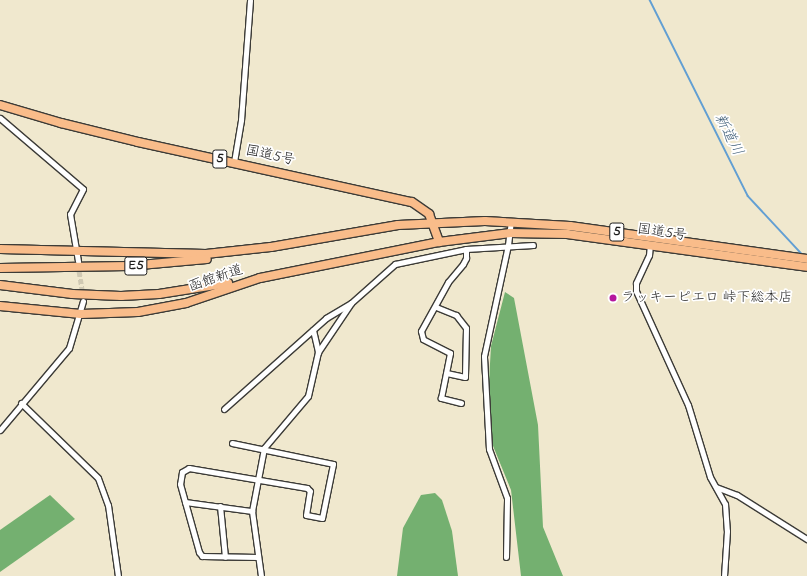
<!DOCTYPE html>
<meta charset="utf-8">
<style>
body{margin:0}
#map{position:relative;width:807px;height:576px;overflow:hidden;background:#f0e8ce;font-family:"Indie Flower","Klee One",sans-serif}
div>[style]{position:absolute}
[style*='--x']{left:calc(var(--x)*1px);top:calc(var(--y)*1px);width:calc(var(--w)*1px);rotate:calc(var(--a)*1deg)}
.forest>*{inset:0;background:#74b070}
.stream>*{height:1.5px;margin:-0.75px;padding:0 0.75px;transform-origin:0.75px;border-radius:0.75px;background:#629fd3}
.minor-tunnel>*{height:5px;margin-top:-2.5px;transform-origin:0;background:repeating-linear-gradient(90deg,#d0c9b3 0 5px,transparent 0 7.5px)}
.roads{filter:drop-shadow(1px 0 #3c3b37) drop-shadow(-1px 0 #3c3b37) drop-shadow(0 1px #3c3b37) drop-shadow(0 -1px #3c3b37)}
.minor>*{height:5px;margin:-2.5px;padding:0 2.5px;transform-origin:2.5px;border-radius:2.5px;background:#fff}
.highway>*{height:8px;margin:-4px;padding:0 4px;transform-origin:4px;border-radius:4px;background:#f9bc8a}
.dots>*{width:11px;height:11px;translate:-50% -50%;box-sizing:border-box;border:2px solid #fff;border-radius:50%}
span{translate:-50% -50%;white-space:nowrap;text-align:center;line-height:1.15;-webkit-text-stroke:3.5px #fff;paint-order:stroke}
.shield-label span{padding:1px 3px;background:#fff;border:1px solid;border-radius:3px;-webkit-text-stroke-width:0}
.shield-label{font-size:13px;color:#1c1c1c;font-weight:700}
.street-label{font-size:14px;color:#1c1c1c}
.poi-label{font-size:14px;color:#1c1c1c}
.left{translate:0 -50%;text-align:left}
.water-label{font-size:15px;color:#3f5e78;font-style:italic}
</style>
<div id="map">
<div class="forest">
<div style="clip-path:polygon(505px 292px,514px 298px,538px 425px,543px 527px,563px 576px,521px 576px,511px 490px,491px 441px,487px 416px,491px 346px)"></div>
<div style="clip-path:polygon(435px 493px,442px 500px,452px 531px,458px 576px,397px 576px,403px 528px,421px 495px)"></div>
<div style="clip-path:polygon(50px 495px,75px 519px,0 572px,0 530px)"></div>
</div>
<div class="stream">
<div style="--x:650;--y:0;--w:219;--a:63.4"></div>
<div style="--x:748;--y:196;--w:79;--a:47"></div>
</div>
<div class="minor-tunnel">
<div style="--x:78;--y:264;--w:32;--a:81"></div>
</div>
<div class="roads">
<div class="minor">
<div style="--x:0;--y:118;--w:109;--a:40.5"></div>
<div style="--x:83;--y:189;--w:28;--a:117"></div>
<div style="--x:70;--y:214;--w:48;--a:80.3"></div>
<div style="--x:234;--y:162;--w:43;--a:-80.5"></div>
<div style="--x:241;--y:120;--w:120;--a:-85.7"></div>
<div style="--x:650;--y:244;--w:11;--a:95"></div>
<div style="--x:649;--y:255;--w:31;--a:115"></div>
<div style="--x:636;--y:283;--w:8;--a:90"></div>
<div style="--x:636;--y:291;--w:125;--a:65.5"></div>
<div style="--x:688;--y:405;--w:75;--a:73"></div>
<div style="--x:710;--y:477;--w:31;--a:61"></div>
<div style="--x:725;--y:504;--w:27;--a:86"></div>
<div style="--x:727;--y:531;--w:45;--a:93.8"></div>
<div style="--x:436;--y:307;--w:22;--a:22"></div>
<div style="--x:456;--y:315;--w:16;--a:52"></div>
<div style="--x:466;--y:328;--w:49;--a:91.2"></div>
<div style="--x:465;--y:377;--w:19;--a:-168"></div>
<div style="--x:313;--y:330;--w:23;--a:77"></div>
<div style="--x:21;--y:403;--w:107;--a:44.2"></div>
<div style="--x:98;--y:478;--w:29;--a:70"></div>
<div style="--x:108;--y:505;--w:72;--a:82"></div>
<div style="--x:461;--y:403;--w:21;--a:-166"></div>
<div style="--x:441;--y:398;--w:46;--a:-78.7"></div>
<div style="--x:450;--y:353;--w:30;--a:-153"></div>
<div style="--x:423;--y:339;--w:8;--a:-104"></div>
<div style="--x:421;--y:331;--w:56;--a:-61.1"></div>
<div style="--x:448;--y:282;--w:23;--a:-50"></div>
<div style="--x:463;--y:264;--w:7;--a:-63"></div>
<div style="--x:466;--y:258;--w:9;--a:-90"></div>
<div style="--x:224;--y:409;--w:137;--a:-41.7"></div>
<div style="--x:326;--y:318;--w:29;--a:-31"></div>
<div style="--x:0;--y:430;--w:107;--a:-49.9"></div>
<div style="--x:69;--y:348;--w:49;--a:-73.4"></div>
<div style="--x:232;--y:443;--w:103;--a:11.7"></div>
<div style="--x:333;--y:464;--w:55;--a:101.5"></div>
<div style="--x:322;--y:518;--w:16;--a:-169"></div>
<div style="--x:306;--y:515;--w:24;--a:-81"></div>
<div style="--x:310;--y:491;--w:4;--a:-135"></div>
<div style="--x:307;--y:488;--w:120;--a:-170.4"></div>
<div style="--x:189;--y:468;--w:8;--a:150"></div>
<div style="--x:182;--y:472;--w:12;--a:99"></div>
<div style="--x:180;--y:484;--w:71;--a:74.4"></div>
<div style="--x:199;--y:552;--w:5;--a:53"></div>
<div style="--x:202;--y:556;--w:56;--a:1"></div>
<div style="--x:716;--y:487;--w:22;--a:21"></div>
<div style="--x:737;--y:495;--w:83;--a:32.2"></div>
<div style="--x:185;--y:502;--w:68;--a:7.7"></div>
<div style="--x:220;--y:506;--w:51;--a:84.4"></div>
<div style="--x:506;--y:557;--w:59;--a:-89"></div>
<div style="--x:507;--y:498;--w:52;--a:-110.2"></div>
<div style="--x:489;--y:449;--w:93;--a:-93.1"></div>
<div style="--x:484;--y:356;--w:114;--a:-77.8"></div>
<div style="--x:508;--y:245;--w:24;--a:-83"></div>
<div style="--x:261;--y:576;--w:66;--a:-97.9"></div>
<div style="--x:252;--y:511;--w:64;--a:-79.2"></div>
<div style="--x:264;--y:448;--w:68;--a:-49.8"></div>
<div style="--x:308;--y:396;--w:45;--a:-77.2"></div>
<div style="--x:318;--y:352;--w:59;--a:-56"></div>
<div style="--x:351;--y:303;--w:59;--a:-41.6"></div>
<div style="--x:395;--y:264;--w:73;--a:-11.9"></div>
<div style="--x:466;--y:249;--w:67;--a:-3.4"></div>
</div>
<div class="highway">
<div style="--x:0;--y:105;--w:64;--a:16.4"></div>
<div style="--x:61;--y:123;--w:79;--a:13.9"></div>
<div style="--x:138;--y:142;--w:280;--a:12.4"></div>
<div style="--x:412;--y:202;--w:21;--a:35"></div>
<div style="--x:429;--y:214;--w:30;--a:70"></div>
<div style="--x:0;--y:249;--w:206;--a:1.4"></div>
<div style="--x:206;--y:254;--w:65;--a:-6.1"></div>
<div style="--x:271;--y:247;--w:129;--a:-9.8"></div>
<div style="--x:398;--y:225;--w:87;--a:-2.6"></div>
<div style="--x:485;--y:221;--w:85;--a:3.4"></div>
<div style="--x:570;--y:226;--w:239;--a:7.9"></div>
<div style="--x:0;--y:268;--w:129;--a:-0.9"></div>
<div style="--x:129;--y:266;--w:78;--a:-5.1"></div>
<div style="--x:0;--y:285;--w:73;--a:7.1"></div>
<div style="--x:72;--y:294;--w:49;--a:2.3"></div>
<div style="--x:121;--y:296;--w:38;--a:-3"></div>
<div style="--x:159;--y:294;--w:70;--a:-9.1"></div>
<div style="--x:0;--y:306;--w:81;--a:5.6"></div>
<div style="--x:81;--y:314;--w:57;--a:-2"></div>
<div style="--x:138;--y:312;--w:49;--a:-10.6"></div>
<div style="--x:186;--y:303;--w:78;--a:-18.7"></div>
<div style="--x:260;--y:278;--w:183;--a:-11.4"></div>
<div style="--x:439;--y:242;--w:72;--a:-7.2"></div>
<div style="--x:510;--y:233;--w:57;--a:1"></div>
<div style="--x:567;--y:234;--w:242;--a:7.8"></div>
</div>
</div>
<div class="dots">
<div style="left:613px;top:298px;background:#b5179e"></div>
</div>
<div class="shield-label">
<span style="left:220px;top:159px">5</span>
<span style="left:617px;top:232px">5</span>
<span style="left:136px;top:266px">E5</span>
</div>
<div class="street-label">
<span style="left:270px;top:156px;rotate:12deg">国道5号</span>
<span style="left:662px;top:233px;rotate:8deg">国道5号</span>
<span style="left:216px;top:279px;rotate:-19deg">函館新道</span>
</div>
<div class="poi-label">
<span class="left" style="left:621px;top:298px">ラッキーピエロ 峠下総本店</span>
</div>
<div class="water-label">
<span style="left:728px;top:135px;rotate:63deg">新道川</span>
</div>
</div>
